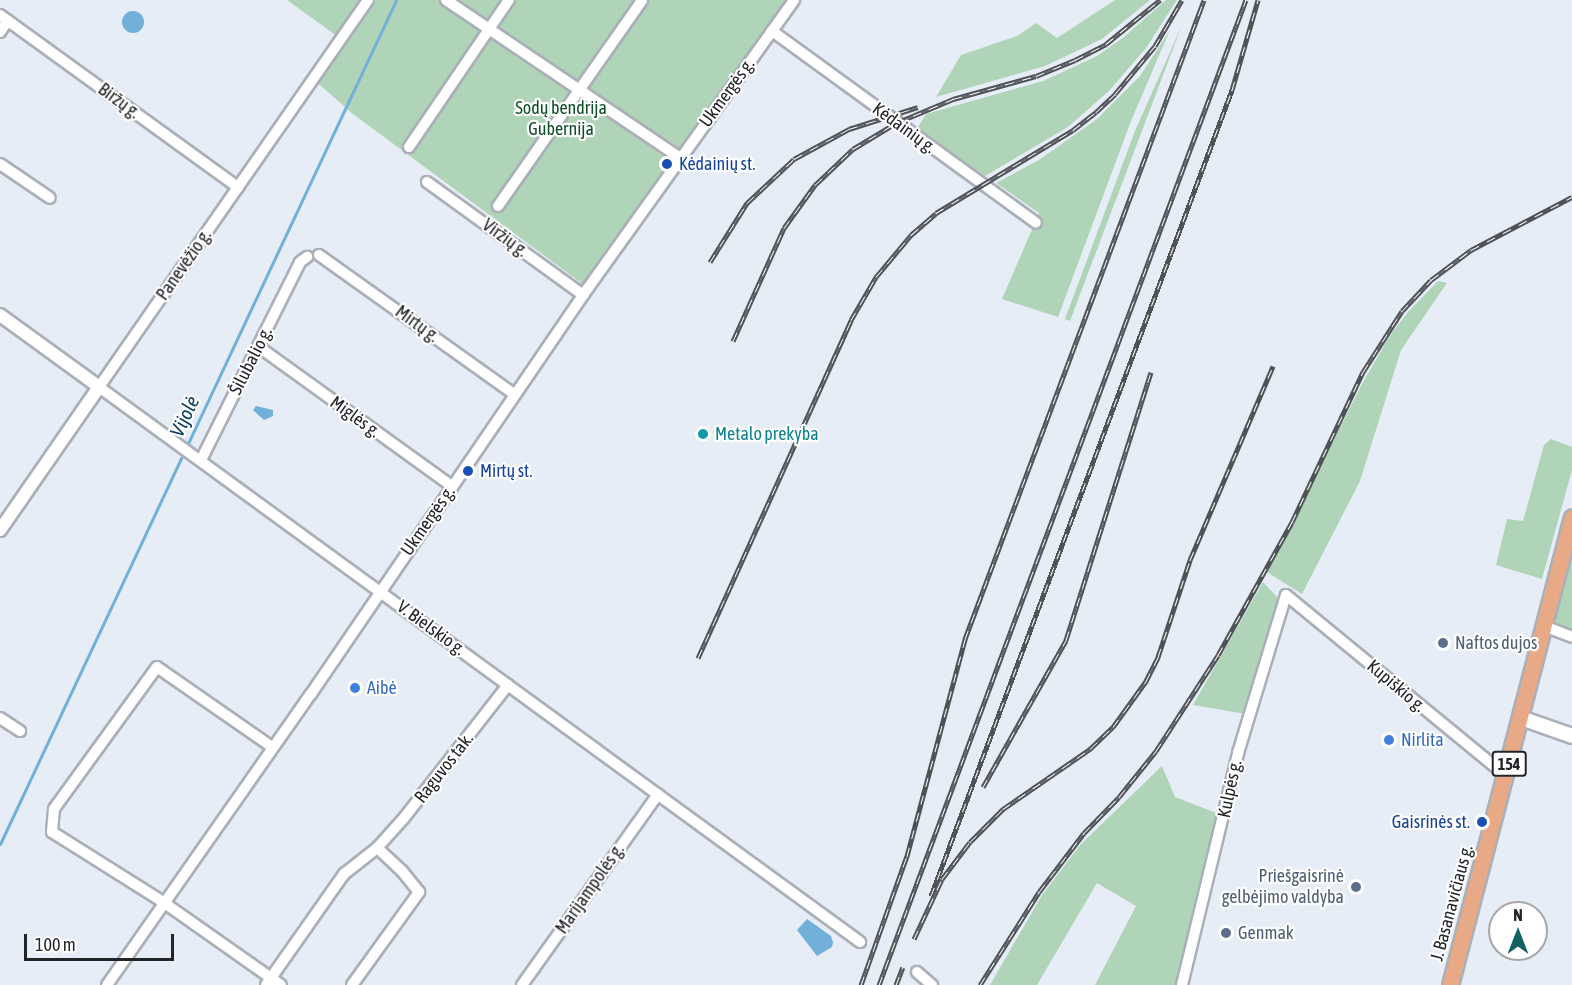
<!DOCTYPE html>
<meta charset="utf-8">
<style>
body{margin:0}
#map{position:relative;width:1572px;height:985px;overflow:hidden;background:#e6edf6;font-family:"Asap Condensed",sans-serif}
div>[style]{position:absolute}
[style*='--x']{left:calc(var(--x)*1px);top:calc(var(--y)*1px);width:calc(var(--w)*1px);rotate:calc(var(--a)*1deg)}
.green>*{inset:0;background:#b0d4b7}
.water>*{inset:0;background:#71b0d8}
.round{border-radius:50%}
.stream>*{height:3px;margin:-1.5px;padding:0 1.5px;transform-origin:1.5px;border-radius:1.5px;background:#71b0d8}
.roads{filter:drop-shadow(2px 0 #aaafb8) drop-shadow(-2px 0 #aaafb8) drop-shadow(0 2px #aaafb8) drop-shadow(0 -2px #aaafb8)}
.minor>*{height:10px;margin:-5px;padding:0 5px;transform-origin:5px;border-radius:5px;background:#fff}
.tertiary>*{height:12px;margin:-6px;padding:0 6px;transform-origin:6px;border-radius:6px;background:#fff}
.secondary>*{height:14px;margin:-7px;padding:0 7px;transform-origin:7px;border-radius:7px;background:#fff}
.primary>*{height:15px;margin:-7.5px;padding:0 7.5px;transform-origin:7.5px;border-radius:7.5px;background:#e8a987}
.rail>*{height:5px;margin-top:-2.5px;transform-origin:0;background:repeating-linear-gradient(90deg,#fff 0 9px,#4f5358 0 18px);box-sizing:border-box;border-block:2px solid #4f5358}
.dots>*{width:16px;height:16px;translate:-50% -50%;box-sizing:border-box;border:3px solid #fff;border-radius:50%}
span{translate:-50% -50%;white-space:nowrap;text-align:center;line-height:1.15;-webkit-text-stroke:4.5px #fff;paint-order:stroke}
.shield-label span{padding:2px 4px;background:#fff;border:2px solid;border-radius:4px;-webkit-text-stroke-width:0}
.shield-label{font-size:16px;color:#222428;font-weight:700}
.street-label{font-size:18px;color:#222428}
.park-label{font-size:18px;color:#0d4f26}
.transit-label{font-size:18px;color:#164399}
.left{translate:0 -50%;text-align:left}
.right{translate:-100% -50%;text-align:right}
.culture-label{font-size:18px;color:#0d838f}
.service-label{font-size:18px;color:#4e5e75}
.shop-label{font-size:18px;color:#366cbe}
.water-label{font-size:20px;color:#0c405b;font-style:italic}
.north{position:absolute;left:1488px;top:901px;width:60px;height:60px;box-sizing:border-box;background:#fff;border:2px solid #a7a7a9;border-radius:50%;rotate:0deg;font-size:16px;font-weight:700;line-height:24px;text-align:center;color:#222428}
.north::after{content:'';display:block;margin:auto;width:21px;height:27px;background:#126262;clip-path:polygon(50% 0,100% 100%,50% 72%,0 100%)}
.scale{position:absolute;left:24px;top:934px;width:150px;height:27px;box-sizing:border-box;border:3px solid #222428;border-top:0;padding-left:8px;font-size:18px;line-height:21px;white-space:nowrap;color:#222428;-webkit-text-stroke:4px #fff;paint-order:stroke}
</style>
<div id="map">
<div class="green">
<div style="clip-path:polygon(287px 0,794px 0,588px 288px,353px 114px,313px 79px,341px 39px)"></div>
<div style="clip-path:polygon(1115px 0,1150px 0,1102px 39px,1045px 66px,936px 97px,961px 55px,1017px 36px,1036px 23px,1057px 38px)"></div>
<div style="clip-path:polygon(1166px 0,1177px 0,1146px 48px,1109px 91px,1068px 127px,985px 176px,917px 129px,926px 114px,1043px 81px,1097px 56px,1124px 37px)"></div>
<div style="clip-path:polygon(1182px 25px,1070px 321px,1065px 319px,1135px 131px)"></div>
<div style="clip-path:polygon(1170px 30px,1131px 121px,1058px 317px,1002px 299px,1039px 213px,996px 183px,1039px 160px,1097px 119px,1140px 76px)"></div>
<div style="clip-path:polygon(1438px 281px,1447px 283px,1401px 350px,1360px 481px,1302px 594px,1267px 572px,1362px 384px,1389px 337px,1408px 312px)"></div>
<div style="clip-path:polygon(1551px 439px,1572px 447px,1572px 470px,1542px 579px,1496px 565px,1507px 519px,1523px 521px,1544px 445px)"></div>
<div style="clip-path:polygon(1572px 555px,1572px 629px,1554px 622px)"></div>
<div style="clip-path:polygon(1263px 582px,1281px 601px,1246px 714px,1193px 705px)"></div>
<div style="clip-path:polygon(1162px 766px,1175px 797px,1219px 814px,1182px 985px,1095px 985px,1136px 906px,1097px 883px,1037px 985px,990px 985px,1042px 895px,1081px 844px)"></div>
</div>
<div class="water">
<div class="round" style="left:122px;top:11px;width:22px;height:22px"></div>
<div style="clip-path:polygon(256px 406px,273px 410px,273px 416px,264px 420px,253px 410px)"></div>
<div style="clip-path:polygon(807px 919px,831px 936px,833px 942px,832px 947px,817px 956px,797px 930px)"></div>
</div>
<div class="stream">
<div style="--x:0;--y:844;--w:932;--a:-64.86"></div>
</div>
<div class="roads">
<div class="minor">
<div style="--x:368;--y:0;--w:471;--a:124.8"></div>
<div style="--x:99;--y:387;--w:942;--a:36.1"></div>
<div style="--x:446;--y:0;--w:282;--a:34"></div>
<div style="--x:0;--y:15;--w:294;--a:35.9"></div>
<div style="--x:772;--y:31;--w:326;--a:36"></div>
<div style="--x:0;--y:32;--w:14;--a:-56"></div>
<div style="--x:409;--y:147;--w:178;--a:-55.8"></div>
<div style="--x:0;--y:164;--w:60;--a:34.2"></div>
<div style="--x:427;--y:182;--w:193;--a:35.9"></div>
<div style="--x:498;--y:206;--w:251;--a:-55"></div>
<div style="--x:319;--y:255;--w:239;--a:35.5"></div>
<div style="--x:259;--y:347;--w:238;--a:35.8"></div>
<div style="--x:201;--y:460;--w:221;--a:-63.4"></div>
<div style="--x:300;--y:262;--w:9;--a:-36"></div>
<div style="--x:1544;--y:626;--w:30;--a:21"></div>
<div style="--x:0;--y:718;--w:24;--a:33"></div>
<div style="--x:272;--y:747;--w:140;--a:-145.2"></div>
<div style="--x:157;--y:667;--w:175;--a:126"></div>
<div style="--x:54;--y:809;--w:23;--a:95"></div>
<div style="--x:52;--y:832;--w:131;--a:32.2"></div>
<div style="--x:163;--y:902;--w:144;--a:35.1"></div>
<div style="--x:917;--y:972;--w:20;--a:41"></div>
<div style="--x:107;--y:985;--w:355;--a:-55"></div>
<div style="--x:311;--y:694;--w:491;--a:-55.7"></div>
<div style="--x:588;--y:288;--w:354;--a:-54.4"></div>
<div style="--x:266;--y:985;--w:136;--a:-54.9"></div>
<div style="--x:344;--y:874;--w:42;--a:-38.2"></div>
<div style="--x:377;--y:848;--w:40;--a:-48"></div>
<div style="--x:404;--y:818;--w:169;--a:-52"></div>
<div style="--x:352;--y:985;--w:115;--a:-54.2"></div>
<div style="--x:419;--y:892;--w:27;--a:-129"></div>
<div style="--x:402;--y:871;--w:34;--a:-137"></div>
<div style="--x:522;--y:985;--w:234;--a:-54.5"></div>
<div style="--x:1182;--y:985;--w:239;--a:-76.4"></div>
<div style="--x:1238;--y:753;--w:165;--a:-73.1"></div>
<div style="--x:1286;--y:595;--w:285;--a:39.4"></div>
</div>
<div class="tertiary">
<div style="--x:0;--y:315;--w:122;--a:36"></div>
<div style="--x:99;--y:387;--w:174;--a:124.7"></div>
</div>
<div class="secondary">
<div style="--x:1521;--y:718;--w:54;--a:19.4"></div>
</div>
<div class="primary">
<div style="--x:1450;--y:985;--w:483;--a:-75.4"></div>
</div>
</div>
<div class="rail">
<div style="--x:710;--y:262;--w:70;--a:-57.9"></div>
<div style="--x:747;--y:203;--w:64;--a:-43.1"></div>
<div style="--x:794;--y:159;--w:63;--a:-28.6"></div>
<div style="--x:849;--y:129;--w:72;--a:-17.7"></div>
<div style="--x:733;--y:341;--w:124;--a:-65.7"></div>
<div style="--x:784;--y:228;--w:53;--a:-54.2"></div>
<div style="--x:815;--y:185;--w:52;--a:-43.5"></div>
<div style="--x:853;--y:149;--w:50;--a:-31.2"></div>
<div style="--x:896;--y:123;--w:62;--a:-22.8"></div>
<div style="--x:953;--y:99;--w:86;--a:-15.5"></div>
<div style="--x:1036;--y:76;--w:42;--a:-22.3"></div>
<div style="--x:1075;--y:60;--w:35;--a:-27"></div>
<div style="--x:1106;--y:44;--w:70;--a:-39.2"></div>
<div style="--x:698;--y:658;--w:371;--a:-65.6"></div>
<div style="--x:851;--y:320;--w:50;--a:-59.8"></div>
<div style="--x:876;--y:277;--w:55;--a:-50.2"></div>
<div style="--x:911;--y:235;--w:33;--a:-41"></div>
<div style="--x:936;--y:213;--w:160;--a:-31.2"></div>
<div style="--x:1073;--y:130;--w:29;--a:-38"></div>
<div style="--x:1096;--y:112;--w:26;--a:-43"></div>
<div style="--x:1115;--y:94;--w:62;--a:-50.2"></div>
<div style="--x:1155;--y:46;--w:53;--a:-59.6"></div>
<div style="--x:983;--y:787;--w:169;--a:-60.5"></div>
<div style="--x:1066;--y:640;--w:281;--a:-72.4"></div>
<div style="--x:931;--y:896;--w:860;--a:-69.52"></div>
<div style="--x:1232;--y:90;--w:94;--a:-73.9"></div>
<div style="--x:914;--y:939;--w:66;--a:-65"></div>
<div style="--x:942;--y:879;--w:46;--a:-52.9"></div>
<div style="--x:970;--y:842;--w:47;--a:-45"></div>
<div style="--x:1003;--y:809;--w:106;--a:-34.6"></div>
<div style="--x:1090;--y:749;--w:32;--a:-44"></div>
<div style="--x:1113;--y:727;--w:57;--a:-54.3"></div>
<div style="--x:1146;--y:681;--w:27;--a:-63"></div>
<div style="--x:1158;--y:657;--w:102;--a:-71.7"></div>
<div style="--x:1190;--y:560;--w:211;--a:-66.8"></div>
<div style="--x:861;--y:985;--w:137;--a:-70.4"></div>
<div style="--x:907;--y:856;--w:225;--a:-75"></div>
<div style="--x:965;--y:639;--w:682;--a:-69.49"></div>
<div style="--x:879;--y:985;--w:1051;--a:-69.57"></div>
<div style="--x:896;--y:985;--w:19;--a:-69"></div>
<div style="--x:980;--y:985;--w:110;--a:-57.6"></div>
<div style="--x:1039;--y:892;--w:74;--a:-52.7"></div>
<div style="--x:1084;--y:833;--w:50;--a:-45.8"></div>
<div style="--x:1119;--y:797;--w:59;--a:-51.2"></div>
<div style="--x:1156;--y:751;--w:114;--a:-57.1"></div>
<div style="--x:1218;--y:655;--w:152;--a:-60.9"></div>
<div style="--x:1292;--y:522;--w:166;--a:-64.7"></div>
<div style="--x:1363;--y:372;--w:72;--a:-57.4"></div>
<div style="--x:1402;--y:311;--w:42;--a:-46.9"></div>
<div style="--x:1431;--y:280;--w:50;--a:-36.9"></div>
<div style="--x:1471;--y:250;--w:114;--a:-27.7"></div>
</div>
<div class="dots">
<div style="left:667px;top:164px;background:#1a4fb4"></div>
<div style="left:703px;top:434px;background:#0f9aa8"></div>
<div style="left:468px;top:471px;background:#1a4fb4"></div>
<div style="left:1443px;top:643px;background:#5c6f8a"></div>
<div style="left:355px;top:688px;background:#3f7fe0"></div>
<div style="left:1389px;top:740px;background:#3f7fe0"></div>
<div style="left:1482px;top:822px;background:#1a4fb4"></div>
<div style="left:1356px;top:887px;background:#5c6f8a"></div>
<div style="left:1226px;top:933px;background:#5c6f8a"></div>
</div>
<div class="shield-label">
<span style="left:1509px;top:764px">154</span>
</div>
<div class="street-label">
<span style="left:727px;top:93px;rotate:-54deg">Ukmergės g.</span>
<span style="left:119px;top:101px;rotate:36deg">Biržų g.</span>
<span style="left:904px;top:128px;rotate:36deg">Kėdainių g.</span>
<span style="left:505px;top:238px;rotate:36deg">Viržių g.</span>
<span style="left:184px;top:265px;rotate:-55deg">Panevėžio g.</span>
<span style="left:417px;top:324px;rotate:36deg">Mirtų g.</span>
<span style="left:251px;top:361px;rotate:-63deg">Šilubalio g.</span>
<span style="left:355px;top:417px;rotate:36deg">Miglės g.</span>
<span style="left:428px;top:521px;rotate:-55deg">Ukmergės g.</span>
<span style="left:431px;top:628px;rotate:36deg">V. Bielskio g.</span>
<span style="left:1396px;top:686px;rotate:40deg">Kupiškio g.</span>
<span style="left:444px;top:768px;rotate:-52deg">Raguvos tak.</span>
<span style="left:1230px;top:789px;rotate:-78deg">Kulpės g.</span>
<span style="left:590px;top:889px;rotate:-55deg">Marijampolės g.</span>
<span style="left:1452px;top:903px;rotate:-75deg">J. Basanavičiaus g.</span>
</div>
<div class="park-label">
<span style="left:561px;top:119px">Sodų bendrija<br>Gubernija</span>
</div>
<div class="transit-label">
<span class="left" style="left:679px;top:164px">Kėdainių st.</span>
<span class="left" style="left:480px;top:471px">Mirtų st.</span>
<span class="right" style="left:1470px;top:822px">Gaisrinės st.</span>
</div>
<div class="culture-label">
<span class="left" style="left:715px;top:434px">Metalo prekyba</span>
</div>
<div class="service-label">
<span class="left" style="left:1455px;top:643px">Naftos dujos</span>
<span class="right" style="left:1344px;top:887px">Priešgaisrinė<br>gelbėjimo valdyba</span>
<span class="left" style="left:1238px;top:933px">Genmak</span>
</div>
<div class="shop-label">
<span class="left" style="left:367px;top:688px">Aibė</span>
<span class="left" style="left:1401px;top:740px">Nirlita</span>
</div>
<div class="water-label">
<span style="left:184px;top:416px;rotate:-65deg">Vijolė</span>
</div>
<div class="north">N</div>
<div class="scale">100 m</div>
</div>
